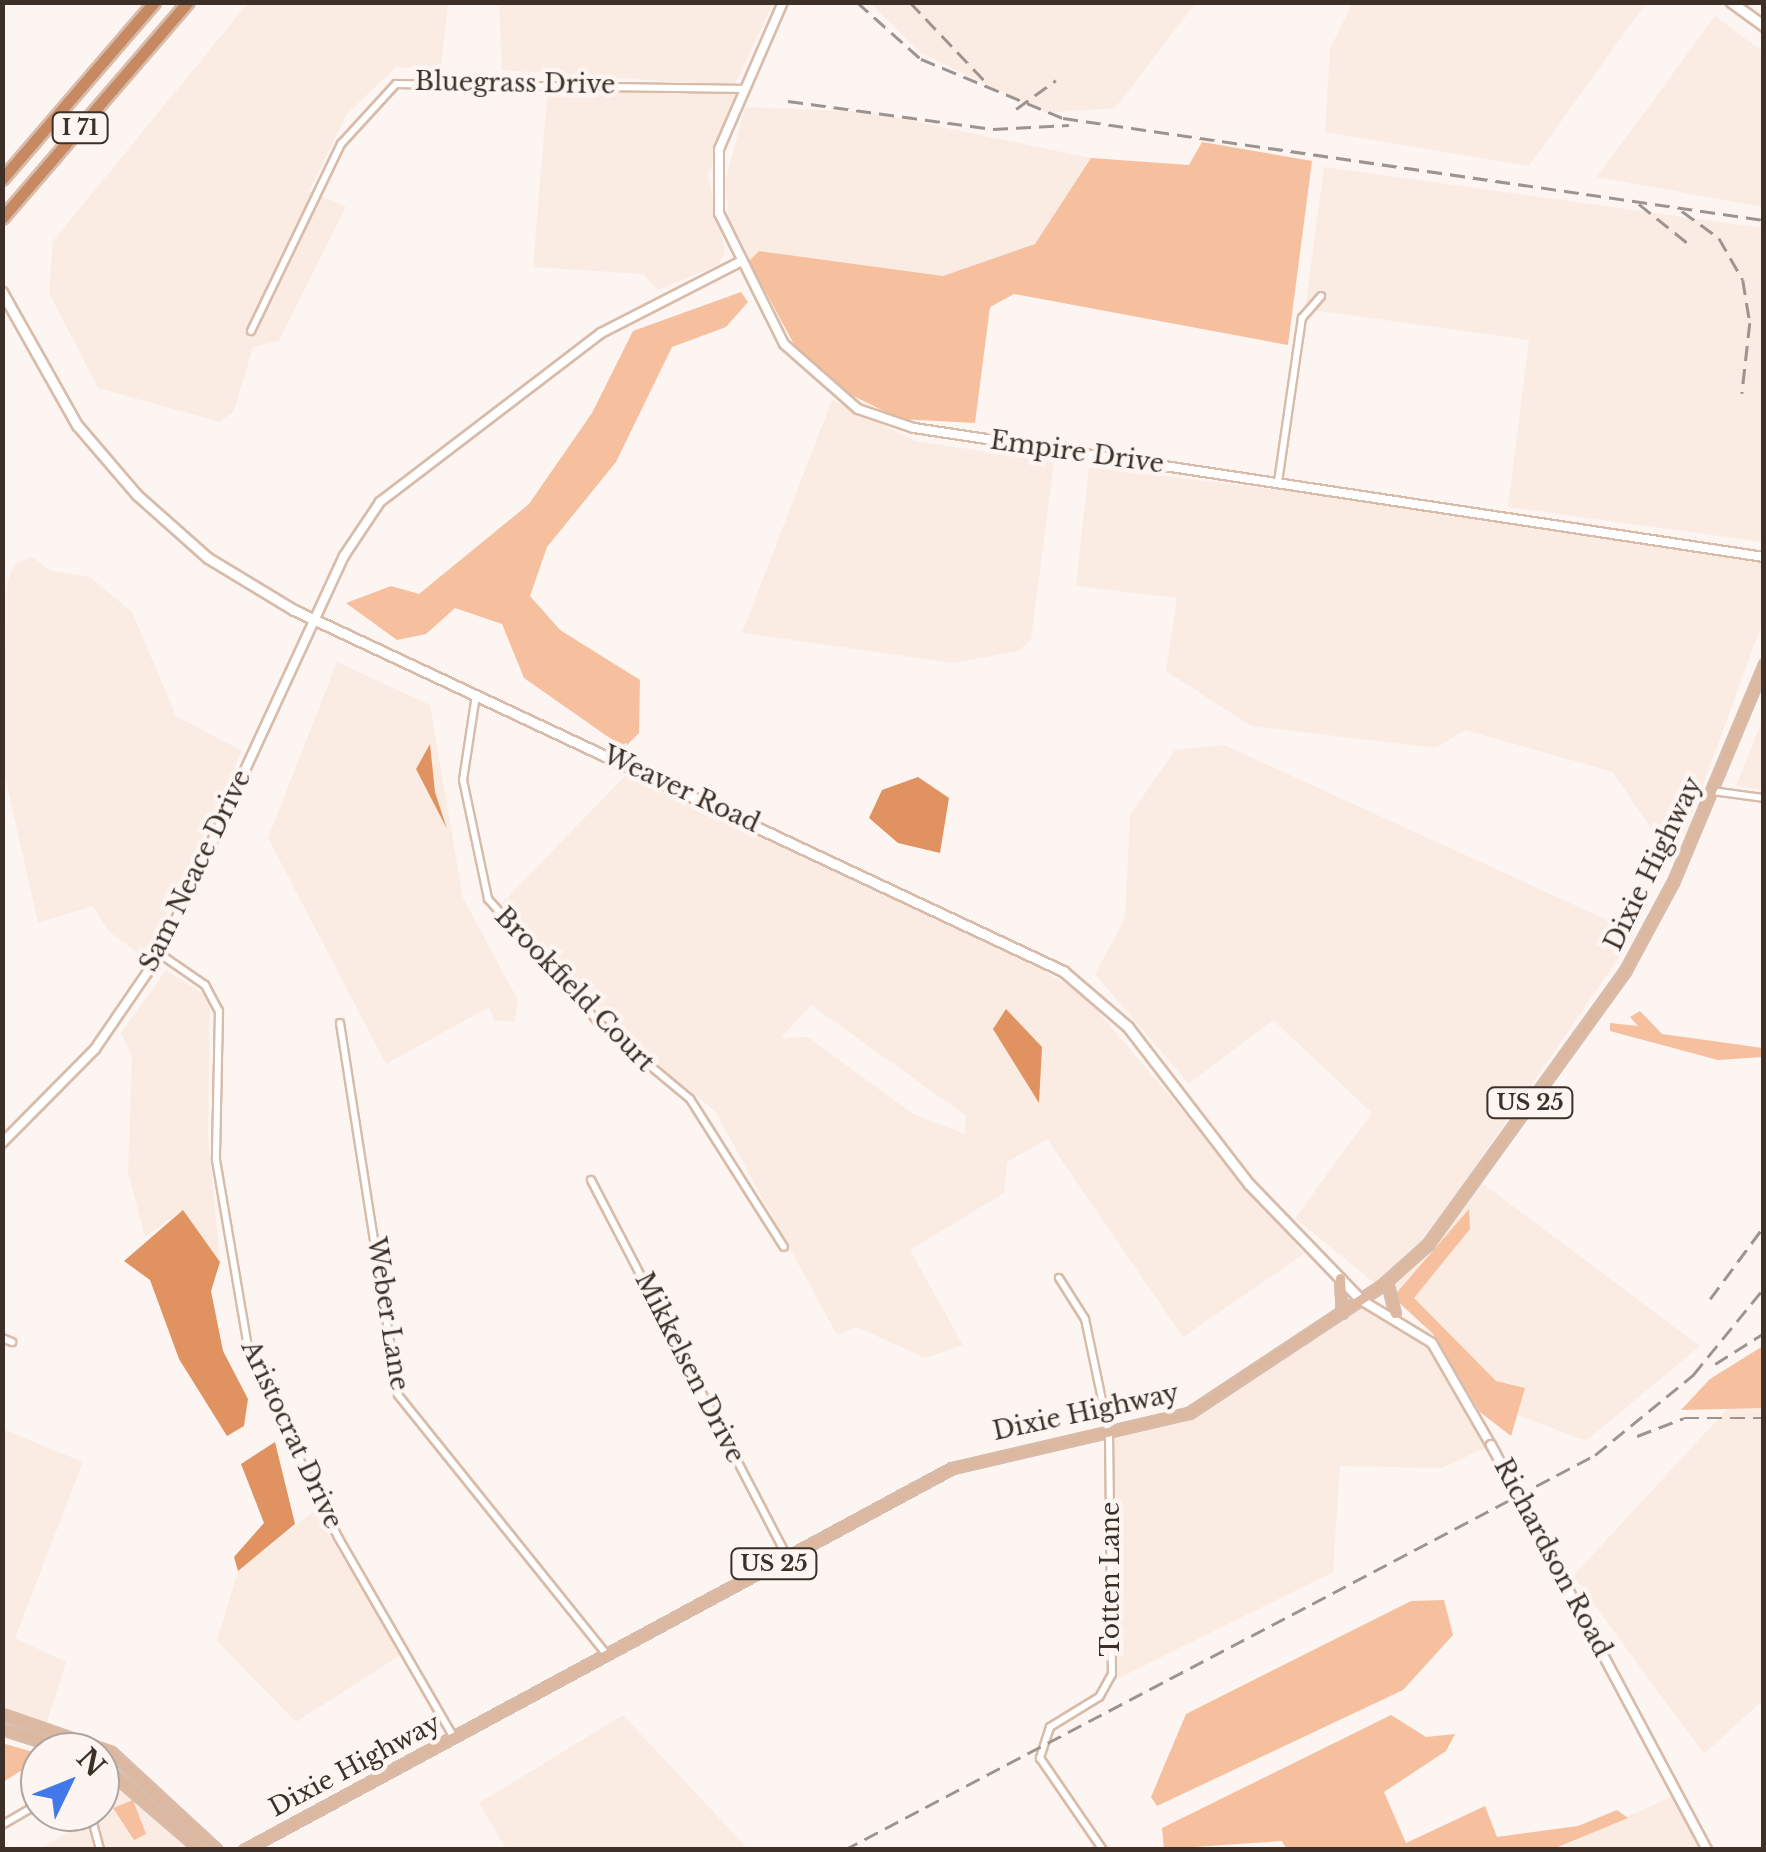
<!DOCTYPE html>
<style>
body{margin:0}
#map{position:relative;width:1766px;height:1852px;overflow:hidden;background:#fcf5f2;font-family:"Libre Baskerville",serif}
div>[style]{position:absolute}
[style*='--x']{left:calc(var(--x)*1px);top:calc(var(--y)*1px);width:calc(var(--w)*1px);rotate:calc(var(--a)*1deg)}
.built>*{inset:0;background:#fbece3}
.green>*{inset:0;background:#f6bf9e}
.water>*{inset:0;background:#e09361}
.roads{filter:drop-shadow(2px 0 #d8bba9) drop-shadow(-2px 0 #d8bba9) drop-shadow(0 2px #d8bba9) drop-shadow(0 -2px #d8bba9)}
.minor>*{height:6px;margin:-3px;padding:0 3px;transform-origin:3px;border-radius:3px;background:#fff}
.tertiary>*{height:8px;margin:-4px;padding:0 4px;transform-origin:4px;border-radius:4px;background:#fff}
.secondary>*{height:9px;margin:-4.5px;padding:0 4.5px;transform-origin:4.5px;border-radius:4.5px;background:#fff}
.primary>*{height:9px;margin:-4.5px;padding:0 4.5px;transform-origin:4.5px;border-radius:4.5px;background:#ddb8a0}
.motorway>*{height:11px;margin:-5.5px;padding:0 5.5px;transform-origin:5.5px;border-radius:5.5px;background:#c78961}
.rail>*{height:2.5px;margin-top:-1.25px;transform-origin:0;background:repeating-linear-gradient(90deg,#9e948f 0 15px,transparent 0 23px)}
.bridges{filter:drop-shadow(2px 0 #d8bba9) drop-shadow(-2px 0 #d8bba9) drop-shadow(0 2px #d8bba9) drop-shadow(0 -2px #d8bba9)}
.tertiary-bridge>*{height:8px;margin:-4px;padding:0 4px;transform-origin:4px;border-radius:4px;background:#fff}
span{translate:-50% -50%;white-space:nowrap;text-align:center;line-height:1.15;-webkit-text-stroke:9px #fcf5f2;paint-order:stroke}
.shield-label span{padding:2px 8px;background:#fcf5f2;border:2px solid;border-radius:8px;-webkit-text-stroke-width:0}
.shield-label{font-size:22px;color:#3c3029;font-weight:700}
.street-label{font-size:25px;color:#3c3029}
.frame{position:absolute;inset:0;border:5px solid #3c3029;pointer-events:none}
.north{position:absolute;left:20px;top:1732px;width:100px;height:100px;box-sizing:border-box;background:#fcf5f2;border:2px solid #afa6a2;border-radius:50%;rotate:47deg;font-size:28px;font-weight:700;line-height:40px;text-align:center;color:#3c3029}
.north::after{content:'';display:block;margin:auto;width:35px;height:45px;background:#4378e9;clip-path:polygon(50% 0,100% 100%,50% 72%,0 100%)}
</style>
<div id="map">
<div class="built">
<div style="clip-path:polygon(1353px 2px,1646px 2px,1646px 3px,1529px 166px,1325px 132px,1330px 49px)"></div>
<div style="clip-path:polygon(248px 3px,448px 3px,441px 69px,396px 67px,347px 114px,309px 191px,346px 207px,279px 341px,253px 347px,234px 411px,220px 422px,98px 388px,49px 293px,53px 241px)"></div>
<div style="clip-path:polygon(499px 3px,773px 3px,734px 86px,502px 70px)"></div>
<div style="clip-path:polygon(870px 3px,1196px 3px,1115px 108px,1046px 113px,921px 53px)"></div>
<div style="clip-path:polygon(1715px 16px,1763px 52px,1763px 207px,1597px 177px)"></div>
<div style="clip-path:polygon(548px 87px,736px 92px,708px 176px,725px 252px,718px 265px,658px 290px,643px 274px,533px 267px)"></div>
<div style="clip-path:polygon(745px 107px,869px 112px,1091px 158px,1035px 244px,943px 276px,759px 251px,749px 261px,729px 220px,725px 182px)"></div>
<div style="clip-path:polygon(1324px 167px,1763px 228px,1763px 542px,1508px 507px,1529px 340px,1305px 309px)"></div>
<div style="clip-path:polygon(832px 400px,915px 441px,1054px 462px,1031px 640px,1018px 651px,953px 663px,742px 633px)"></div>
<div style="clip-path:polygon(1089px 467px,1488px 515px,1763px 563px,1763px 621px,1685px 834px,1652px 830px,1613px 772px,1465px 730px,1436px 748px,1251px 726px,1166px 671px,1177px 598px,1076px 586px)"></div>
<div style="clip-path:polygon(31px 556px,51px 571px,90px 577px,132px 612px,176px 716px,242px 751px,146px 959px,108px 931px,93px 906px,38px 923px,2px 763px,7px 585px,13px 566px)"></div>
<div style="clip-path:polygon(337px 662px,430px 705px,463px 898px,518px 1000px,515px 1022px,494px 1020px,489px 1007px,386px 1064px,268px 838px)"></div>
<div style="clip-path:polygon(1763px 718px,1763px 790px,1736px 786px)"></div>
<div style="clip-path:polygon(1224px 745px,1636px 933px,1470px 1174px,1700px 1346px,1586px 1441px,1475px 1399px,1433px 1331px,1295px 1218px,1372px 1113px,1273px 1020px,1189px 1084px,1095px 974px,1125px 918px,1130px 815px,1175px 750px)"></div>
<div style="clip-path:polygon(evenodd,626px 775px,1005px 947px,1084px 995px,1304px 1254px,1183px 1337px,1047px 1139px,1007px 1162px,1004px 1193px,910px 1250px,963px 1345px,925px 1358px,857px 1327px,837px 1335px,715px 1111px,648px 1057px,500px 905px,626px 775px,811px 1005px,965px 1115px,965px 1134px,913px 1114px,808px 1037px,781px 1038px,811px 1005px)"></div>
<div style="clip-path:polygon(166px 970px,210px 998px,208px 1139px,220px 1262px,183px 1210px,145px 1237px,128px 1172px,132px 1058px,121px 1033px)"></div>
<div style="clip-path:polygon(1361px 1300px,1432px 1343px,1491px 1445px,1442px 1468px,1340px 1466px,1333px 1572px,1111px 1682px,1109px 1433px,1189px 1413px)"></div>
<div style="clip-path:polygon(1730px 1406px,1763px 1408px,1763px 1700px,1704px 1754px,1573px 1576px)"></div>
<div style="clip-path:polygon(2px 1429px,83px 1462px,15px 1638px,66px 1662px,41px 1741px,3px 1729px)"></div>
<div style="clip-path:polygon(314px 1511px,402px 1654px,296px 1722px,217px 1641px,238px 1571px)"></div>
<div style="clip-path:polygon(623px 1715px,748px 1849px,506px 1849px,479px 1803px)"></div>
<div style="clip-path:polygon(100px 1763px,148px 1797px,200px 1849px,39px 1850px,100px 1812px)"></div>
<div style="clip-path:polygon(1678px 1794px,1705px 1846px,1698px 1850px,1553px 1850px)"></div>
</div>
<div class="green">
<div style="clip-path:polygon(1202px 142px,1312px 161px,1288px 345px,1014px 294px,990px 307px,975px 423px,900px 419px,841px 390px,796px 348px,749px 261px,759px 251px,943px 276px,1035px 244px,1091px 158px,1189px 165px)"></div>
<div style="clip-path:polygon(741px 292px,748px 302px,726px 327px,672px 347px,616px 462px,547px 547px,530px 596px,560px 630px,640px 680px,639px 733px,624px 748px,524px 678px,502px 624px,455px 608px,426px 634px,397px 640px,346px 603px,391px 586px,419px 594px,529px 504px,592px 413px,633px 331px)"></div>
<div style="clip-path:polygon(1640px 1011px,1662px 1034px,1763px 1048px,1763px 1057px,1718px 1060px,1610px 1031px,1610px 1023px,1638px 1026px,1630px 1017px)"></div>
<div style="clip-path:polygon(1469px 1209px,1470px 1229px,1414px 1298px,1496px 1381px,1525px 1388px,1511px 1436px,1480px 1412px,1433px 1334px,1393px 1297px)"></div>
<div style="clip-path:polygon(1763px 1346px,1763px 1408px,1681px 1410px,1710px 1379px)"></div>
<div style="clip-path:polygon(1444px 1600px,1453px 1635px,1403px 1690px,1157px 1806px,1151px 1797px,1186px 1714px,1411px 1601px)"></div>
<div style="clip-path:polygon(1391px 1715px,1426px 1737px,1455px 1734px,1446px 1751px,1384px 1792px,1406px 1843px,1485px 1806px,1497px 1837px,1578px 1826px,1617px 1810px,1628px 1818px,1553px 1849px,1287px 1850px,1282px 1841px,1164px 1849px,1162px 1828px)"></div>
<div style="clip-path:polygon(2px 1743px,40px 1754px,40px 1759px,3px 1782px)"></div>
<div style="clip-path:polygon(133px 1800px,146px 1834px,134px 1840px,113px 1808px)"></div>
</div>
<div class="water">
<div style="clip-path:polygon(430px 744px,435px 792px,447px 829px,416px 769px)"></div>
<div style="clip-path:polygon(918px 777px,949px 798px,940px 853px,898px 843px,869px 818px,882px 790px)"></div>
<div style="clip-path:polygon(1006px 1009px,1042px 1047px,1039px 1103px,993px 1029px)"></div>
<div style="clip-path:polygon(183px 1210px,220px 1262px,211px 1291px,223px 1351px,248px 1399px,244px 1426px,227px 1436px,179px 1359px,150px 1280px,124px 1261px)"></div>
<div style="clip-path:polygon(275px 1442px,295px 1524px,238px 1571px,234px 1557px,264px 1523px,241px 1464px)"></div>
</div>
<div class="roads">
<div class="minor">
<div style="--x:251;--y:331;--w:208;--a:-64.3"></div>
<div style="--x:341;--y:144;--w:81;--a:-47.5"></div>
<div style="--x:396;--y:84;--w:349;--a:0.8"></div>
<div style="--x:1278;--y:482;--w:166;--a:-81.7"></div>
<div style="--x:1302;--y:318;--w:29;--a:-49"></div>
<div style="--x:476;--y:695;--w:86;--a:98.7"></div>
<div style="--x:463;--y:780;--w:122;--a:78.1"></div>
<div style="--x:488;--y:899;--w:168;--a:48.1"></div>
<div style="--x:600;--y:1024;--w:117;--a:39.8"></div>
<div style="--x:690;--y:1099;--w:175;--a:57.6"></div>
<div style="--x:1712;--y:791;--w:52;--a:7.7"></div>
<div style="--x:160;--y:954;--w:55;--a:34.6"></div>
<div style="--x:205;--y:985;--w:30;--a:62"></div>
<div style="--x:219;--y:1011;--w:149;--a:91.2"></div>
<div style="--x:216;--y:1160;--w:202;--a:80.3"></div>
<div style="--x:250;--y:1359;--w:199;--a:63.7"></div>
<div style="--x:338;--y:1537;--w:230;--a:60"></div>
<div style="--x:340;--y:1023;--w:376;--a:81.1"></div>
<div style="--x:398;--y:1395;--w:332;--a:51.2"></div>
<div style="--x:591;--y:1180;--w:425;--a:62.5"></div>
<div style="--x:1059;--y:1278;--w:49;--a:57.6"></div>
<div style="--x:1085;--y:1319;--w:116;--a:78.1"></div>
<div style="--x:1109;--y:1433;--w:241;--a:89.3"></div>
<div style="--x:1112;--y:1674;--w:26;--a:119"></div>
<div style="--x:1099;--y:1697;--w:57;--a:148.5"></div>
<div style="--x:1050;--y:1727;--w:33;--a:108"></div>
<div style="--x:1040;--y:1758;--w:112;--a:55.6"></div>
<div style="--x:2;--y:1338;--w:11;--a:22"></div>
<div style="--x:90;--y:1812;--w:39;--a:75"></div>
<div style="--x:2;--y:1825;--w:44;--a:-30.1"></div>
</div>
<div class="tertiary">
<div style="--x:783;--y:2;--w:160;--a:113.5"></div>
<div style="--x:719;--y:149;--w:64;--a:90"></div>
<div style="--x:719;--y:213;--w:146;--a:63.6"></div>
<div style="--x:784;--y:344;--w:98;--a:41.3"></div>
<div style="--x:858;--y:409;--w:59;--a:18.7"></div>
<div style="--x:914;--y:428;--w:860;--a:8.63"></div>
<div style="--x:2;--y:1143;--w:132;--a:-45.3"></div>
<div style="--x:95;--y:1049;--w:115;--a:-55.6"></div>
<div style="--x:160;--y:954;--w:438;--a:-65.2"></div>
<div style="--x:344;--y:556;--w:65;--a:-56.3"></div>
<div style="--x:380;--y:502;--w:278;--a:-37.4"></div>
<div style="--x:601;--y:333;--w:156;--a:-27.1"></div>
<div style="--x:1361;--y:1300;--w:83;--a:31.2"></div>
<div style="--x:1432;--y:1343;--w:118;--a:60"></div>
<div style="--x:1531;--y:1520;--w:374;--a:61.9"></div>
</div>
<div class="secondary">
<div style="--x:1731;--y:2;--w:41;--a:36"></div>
<div style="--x:2;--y:292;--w:153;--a:60.6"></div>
<div style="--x:77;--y:425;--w:92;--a:49.4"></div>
<div style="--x:137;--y:495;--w:95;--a:41.6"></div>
<div style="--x:208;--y:558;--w:100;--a:31.2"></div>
<div style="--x:294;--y:610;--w:850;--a:25.15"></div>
<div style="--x:1063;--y:971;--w:86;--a:40.7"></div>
<div style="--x:1128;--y:1027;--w:198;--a:52.4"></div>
<div style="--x:1249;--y:1184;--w:161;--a:46"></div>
</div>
<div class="primary">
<div style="--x:1340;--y:1278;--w:35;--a:87"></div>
<div style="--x:1387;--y:1282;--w:32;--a:76"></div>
<div style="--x:2;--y:1714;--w:115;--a:19.2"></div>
<div style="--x:111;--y:1752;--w:144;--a:42.8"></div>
<div style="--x:2;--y:1729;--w:77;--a:17.5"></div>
<div style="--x:100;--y:1763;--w:133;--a:40.7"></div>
<div style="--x:244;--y:1850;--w:804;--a:-28.35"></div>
<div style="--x:952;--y:1468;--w:243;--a:-13.1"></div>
<div style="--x:1189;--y:1413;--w:230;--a:-33.5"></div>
<div style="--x:1381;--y:1286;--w:63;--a:-41.8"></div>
<div style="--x:1428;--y:1244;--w:337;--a:-54.2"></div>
<div style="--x:1625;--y:971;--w:101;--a:-61.7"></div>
<div style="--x:1673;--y:882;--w:236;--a:-67.3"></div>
</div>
<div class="motorway">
<div style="--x:2;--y:179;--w:233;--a:-49.3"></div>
<div style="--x:2;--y:218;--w:285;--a:-49.3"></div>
</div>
</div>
<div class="rail">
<div style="--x:857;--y:2;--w:86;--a:41.7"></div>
<div style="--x:921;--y:59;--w:154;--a:22.6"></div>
<div style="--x:1063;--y:118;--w:708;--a:8.28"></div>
<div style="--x:910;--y:2;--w:110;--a:46.5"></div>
<div style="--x:788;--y:101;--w:207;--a:7.8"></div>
<div style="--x:993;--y:129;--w:76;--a:-3"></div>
<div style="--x:1016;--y:109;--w:49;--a:-35.9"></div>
<div style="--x:1639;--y:204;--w:64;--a:38.7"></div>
<div style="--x:1682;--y:211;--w:46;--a:36.1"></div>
<div style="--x:1719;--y:238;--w:48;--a:60.3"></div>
<div style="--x:1743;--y:280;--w:44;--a:80.8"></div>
<div style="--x:1750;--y:323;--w:71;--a:96.4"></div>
<div style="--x:1710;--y:1299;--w:91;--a:-53.5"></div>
<div style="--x:1715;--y:1364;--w:58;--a:-32.3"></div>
<div style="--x:1637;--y:1436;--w:50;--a:-21"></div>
<div style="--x:1684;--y:1418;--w:80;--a:0"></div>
<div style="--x:844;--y:1850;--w:849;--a:-27.74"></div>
<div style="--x:1595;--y:1455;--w:127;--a:-39.2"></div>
<div style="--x:1693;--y:1375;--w:112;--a:-50.8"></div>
</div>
<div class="bridges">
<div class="tertiary-bridge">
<div style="--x:1491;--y:1445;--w:85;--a:61.9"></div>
</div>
</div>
<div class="shield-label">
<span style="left:80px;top:128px">I 71</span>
<span style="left:1530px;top:1103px">US 25</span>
<span style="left:774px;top:1564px">US 25</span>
</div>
<div class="street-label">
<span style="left:515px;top:84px;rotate:1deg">Bluegrass Drive</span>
<span style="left:1077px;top:453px;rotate:8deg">Empire Drive</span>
<span style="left:681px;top:790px;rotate:25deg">Weaver Road</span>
<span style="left:1654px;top:864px;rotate:-64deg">Dixie Highway</span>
<span style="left:196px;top:871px;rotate:-64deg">Sam Neace Drive</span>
<span style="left:574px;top:990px;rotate:46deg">Brookfield Court</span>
<span style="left:387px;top:1314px;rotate:81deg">Weber Lane</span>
<span style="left:689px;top:1368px;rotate:63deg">Mikkelsen Drive</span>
<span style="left:1086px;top:1413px;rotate:-12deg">Dixie Highway</span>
<span style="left:291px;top:1435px;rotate:65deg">Aristocrat Drive</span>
<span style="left:1552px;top:1558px;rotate:62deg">Richardson Road</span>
<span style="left:1111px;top:1579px;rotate:-90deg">Totten Lane</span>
<span style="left:355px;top:1766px;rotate:-28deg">Dixie Highway</span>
</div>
<div class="frame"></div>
<div class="north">N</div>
</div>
